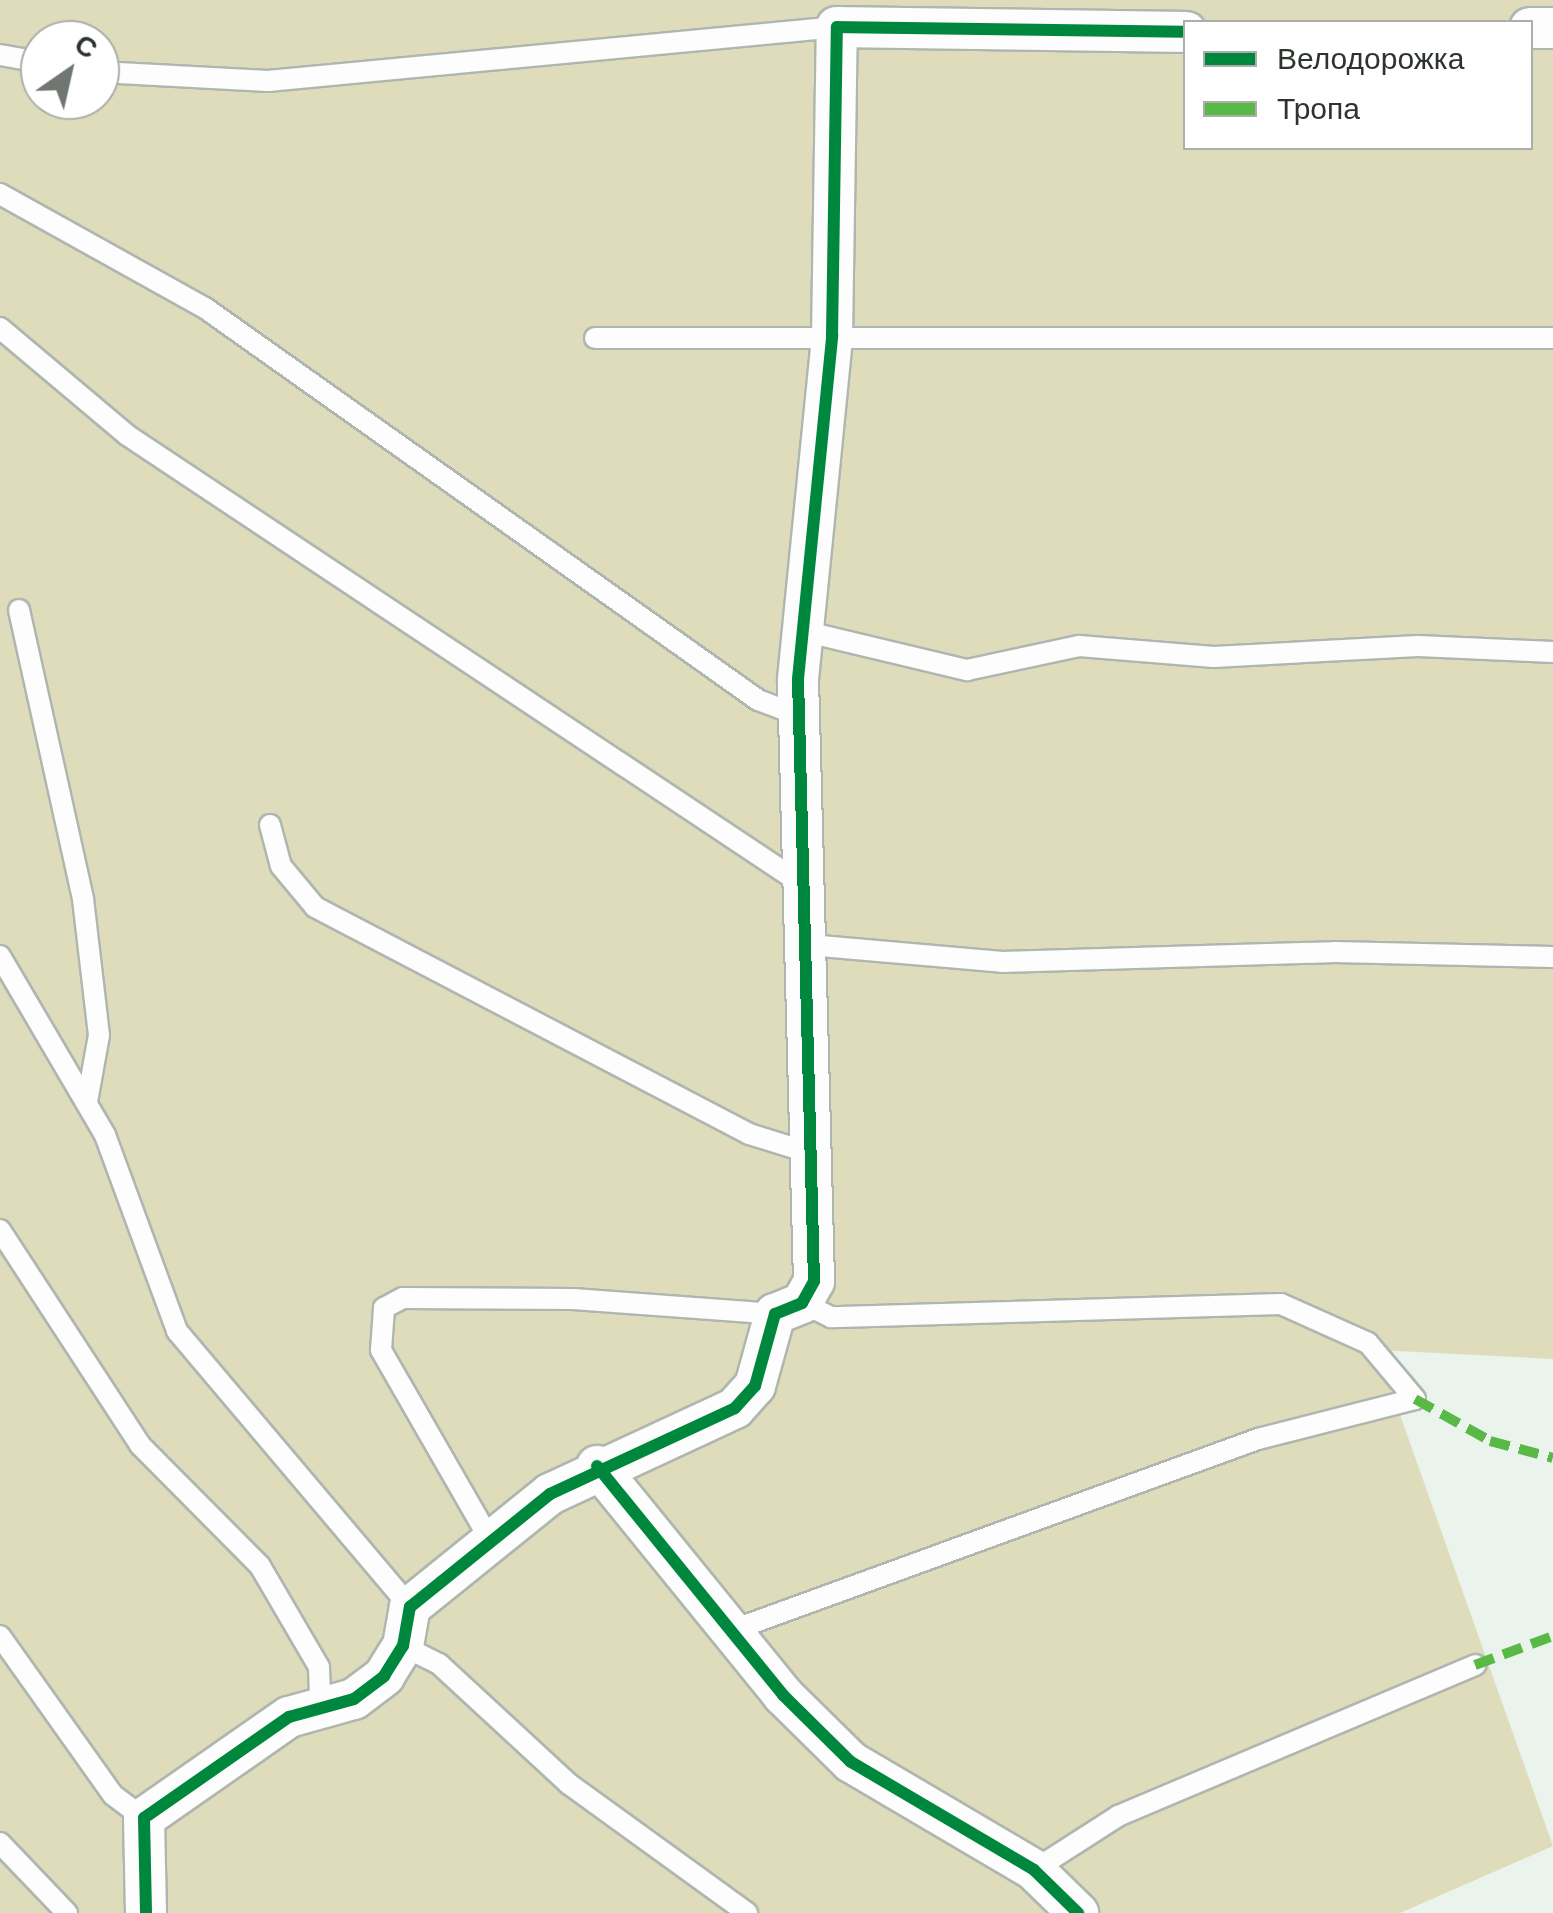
<!DOCTYPE html>
<meta charset="utf-8">
<style>
body{margin:0}
#map{position:relative;width:1553px;height:1913px;overflow:hidden;background:#eaf4ec;font-family:Arial,sans-serif}
div>[style]{position:absolute}
[style*='--x']{left:calc(var(--x)*1px);top:calc(var(--y)*1px);width:calc(var(--w)*1px);rotate:calc(var(--a)*1deg)}
.green>*{inset:0;background:#dedcba}
.roads{filter:drop-shadow(2px 0 #afb6b0) drop-shadow(-2px 0 #afb6b0) drop-shadow(0 2px #afb6b0) drop-shadow(0 -2px #afb6b0)}
.service>*{height:20px;margin:-10px;padding:0 10px;transform-origin:10px;border-radius:10px;background:#fcfdfc}
.minor>*{height:40px;margin:-20px;padding:0 20px;transform-origin:20px;border-radius:20px;background:#fcfdfc}
.quiet>*{height:10px;margin-top:-5px;transform-origin:0;background:repeating-linear-gradient(90deg,#58b947 0 20px,transparent 0 30px)}
.cycleway>*{height:12px;margin:-6px;padding:0 6px;transform-origin:6px;border-radius:6px;background:#00873e}
span{translate:-50% -50%;white-space:nowrap;text-align:center;line-height:1.15;-webkit-text-stroke:10px #fff;paint-order:stroke}
.legend{position:absolute;left:1183px;top:20px;width:350px;height:130px;box-sizing:border-box;background:#fff;border:2px solid #abaeab;margin:0;padding:12px 18px;list-style:none;font-size:30px;color:#2d342e}
.legend li{display:flex;align-items:center;gap:20px;height:50px}
.legend b{width:50px;border:2px solid #abaeab}
.north{position:absolute;left:20px;top:20px;width:100px;height:100px;box-sizing:border-box;background:#fff;border:2px solid #abaeab;border-radius:50%;rotate:34deg;font-size:28px;font-weight:700;line-height:40px;text-align:center;color:#2d342e}
.north::after{content:'';display:block;margin:auto;width:35px;height:45px;background:#6f7770;clip-path:polygon(50% 0,100% 100%,50% 72%,0 100%)}
</style>
<div id="map">
<div class="green">
<div style="clip-path:polygon(evenodd,0 0,1553px 0,1553px 1359px,1377px 1350px,1553px 1846px,1400px 1913px,0 1913px,0 0,1186px 22px,1530px 22px,1530px 148px,1186px 148px,1186px 22px,0 0,40px 40px,100px 40px,100px 100px,40px 100px,40px 40px)"></div>
</div>
<div class="roads">
<div class="service">
<div style="--x:0;--y:55;--w:41;--a:9.9"></div>
<div style="--x:100;--y:72;--w:168;--a:3.1"></div>
<div style="--x:268;--y:81;--w:572;--a:-5.42"></div>
<div style="--x:0;--y:194;--w:235;--a:29.1"></div>
<div style="--x:205;--y:308;--w:678;--a:35.33"></div>
<div style="--x:758;--y:700;--w:43;--a:20.6"></div>
<div style="--x:0;--y:328;--w:166;--a:40.1"></div>
<div style="--x:127;--y:435;--w:814;--a:33.63"></div>
<div style="--x:595;--y:338;--w:958;--a:0"></div>
<div style="--x:19;--y:610;--w:296;--a:77.5"></div>
<div style="--x:83;--y:899;--w:137;--a:83.3"></div>
<div style="--x:99;--y:1035;--w:68;--a:100.2"></div>
<div style="--x:803;--y:631;--w:169;--a:13.4"></div>
<div style="--x:967;--y:670;--w:115;--a:-12.1"></div>
<div style="--x:1079;--y:646;--w:135;--a:4.7"></div>
<div style="--x:1214;--y:657;--w:204;--a:-3.1"></div>
<div style="--x:1418;--y:646;--w:135;--a:2.5"></div>
<div style="--x:270;--y:825;--w:42;--a:75"></div>
<div style="--x:281;--y:866;--w:53;--a:50.3"></div>
<div style="--x:315;--y:907;--w:490;--a:27.6"></div>
<div style="--x:749;--y:1134;--w:61;--a:17.2"></div>
<div style="--x:809;--y:945;--w:194;--a:5"></div>
<div style="--x:1002;--y:962;--w:333;--a:-1.7"></div>
<div style="--x:1335;--y:952;--w:218;--a:1.3"></div>
<div style="--x:0;--y:956;--w:208;--a:59.6"></div>
<div style="--x:105;--y:1135;--w:209;--a:69.8"></div>
<div style="--x:177;--y:1331;--w:361;--a:49.8"></div>
<div style="--x:0;--y:1230;--w:257;--a:56.9"></div>
<div style="--x:140;--y:1445;--w:170;--a:45.2"></div>
<div style="--x:260;--y:1566;--w:117;--a:59.7"></div>
<div style="--x:319;--y:1667;--w:35;--a:88"></div>
<div style="--x:489;--y:1538;--w:217;--a:-119.9"></div>
<div style="--x:381;--y:1350;--w:42;--a:-85.9"></div>
<div style="--x:384;--y:1308;--w:21;--a:-28"></div>
<div style="--x:403;--y:1298;--w:170;--a:0.3"></div>
<div style="--x:573;--y:1299;--w:203;--a:4.2"></div>
<div style="--x:733;--y:1630;--w:559;--a:-19.99"></div>
<div style="--x:1258;--y:1439;--w:162;--a:-14.3"></div>
<div style="--x:1415;--y:1399;--w:73;--a:-130"></div>
<div style="--x:1368;--y:1343;--w:95;--a:-155.9"></div>
<div style="--x:1281;--y:1304;--w:450;--a:178.3"></div>
<div style="--x:831;--y:1317;--w:32;--a:-154"></div>
<div style="--x:0;--y:1636;--w:195;--a:54.6"></div>
<div style="--x:113;--y:1795;--w:39;--a:37"></div>
<div style="--x:403;--y:1646;--w:40;--a:26.6"></div>
<div style="--x:439;--y:1664;--w:177;--a:42.7"></div>
<div style="--x:569;--y:1784;--w:220;--a:35.9"></div>
<div style="--x:0;--y:1843;--w:97;--a:46.3"></div>
<div style="--x:1034;--y:1870;--w:100;--a:-32.7"></div>
<div style="--x:1118;--y:1816;--w:388;--a:-22.9"></div>
</div>
<div class="minor">
<div style="--x:1530;--y:28;--w:23;--a:0"></div>
<div style="--x:597;--y:1466;--w:295;--a:50.9"></div>
<div style="--x:783;--y:1695;--w:95;--a:44.6"></div>
<div style="--x:851;--y:1762;--w:212;--a:30.5"></div>
<div style="--x:1034;--y:1870;--w:62;--a:44.3"></div>
<div style="--x:146;--y:1913;--w:95;--a:-91.2"></div>
<div style="--x:144;--y:1818;--w:177;--a:-34.9"></div>
<div style="--x:289;--y:1717;--w:67;--a:-15.5"></div>
<div style="--x:354;--y:1699;--w:38;--a:-37"></div>
<div style="--x:384;--y:1676;--w:36;--a:-58"></div>
<div style="--x:403;--y:1646;--w:40;--a:-80"></div>
<div style="--x:410;--y:1607;--w:180;--a:-38.9"></div>
<div style="--x:550;--y:1494;--w:204;--a:-24.9"></div>
<div style="--x:735;--y:1408;--w:30;--a:-48"></div>
<div style="--x:755;--y:1386;--w:75;--a:-74.5"></div>
<div style="--x:775;--y:1314;--w:29;--a:-22"></div>
<div style="--x:802;--y:1303;--w:25;--a:-61"></div>
<div style="--x:814;--y:1281;--w:602;--a:-91.52"></div>
<div style="--x:798;--y:679;--w:345;--a:-84.3"></div>
<div style="--x:832;--y:336;--w:309;--a:-89.1"></div>
<div style="--x:837;--y:27;--w:349;--a:0.8"></div>
</div>
</div>
<div class="quiet">
<div style="--x:1415;--y:1399;--w:86;--a:29.2"></div>
<div style="--x:1490;--y:1441;--w:65;--a:15.1"></div>
<div style="--x:1475;--y:1665;--w:83;--a:-20.4"></div>
</div>
<div class="cycleway">
<div style="--x:597;--y:1466;--w:295;--a:50.9"></div>
<div style="--x:783;--y:1695;--w:95;--a:44.6"></div>
<div style="--x:851;--y:1762;--w:212;--a:30.5"></div>
<div style="--x:1034;--y:1870;--w:62;--a:44.3"></div>
<div style="--x:146;--y:1913;--w:95;--a:-91.2"></div>
<div style="--x:144;--y:1818;--w:177;--a:-34.9"></div>
<div style="--x:289;--y:1717;--w:67;--a:-15.5"></div>
<div style="--x:354;--y:1699;--w:38;--a:-37"></div>
<div style="--x:384;--y:1676;--w:36;--a:-58"></div>
<div style="--x:403;--y:1646;--w:40;--a:-80"></div>
<div style="--x:410;--y:1607;--w:180;--a:-38.9"></div>
<div style="--x:550;--y:1494;--w:204;--a:-24.9"></div>
<div style="--x:735;--y:1408;--w:30;--a:-48"></div>
<div style="--x:755;--y:1386;--w:75;--a:-74.5"></div>
<div style="--x:775;--y:1314;--w:29;--a:-22"></div>
<div style="--x:802;--y:1303;--w:25;--a:-61"></div>
<div style="--x:814;--y:1281;--w:602;--a:-91.52"></div>
<div style="--x:798;--y:679;--w:345;--a:-84.3"></div>
<div style="--x:832;--y:336;--w:309;--a:-89.1"></div>
<div style="--x:837;--y:27;--w:349;--a:0.8"></div>
</div>
<ul class="legend">
<li><b style="height:12px;background:#00873e"></b>Велодорожка</li>
<li><b style="height:12px;background:#58b947"></b>Тропа</li>
</ul>
<div class="north">С</div>
</div>
